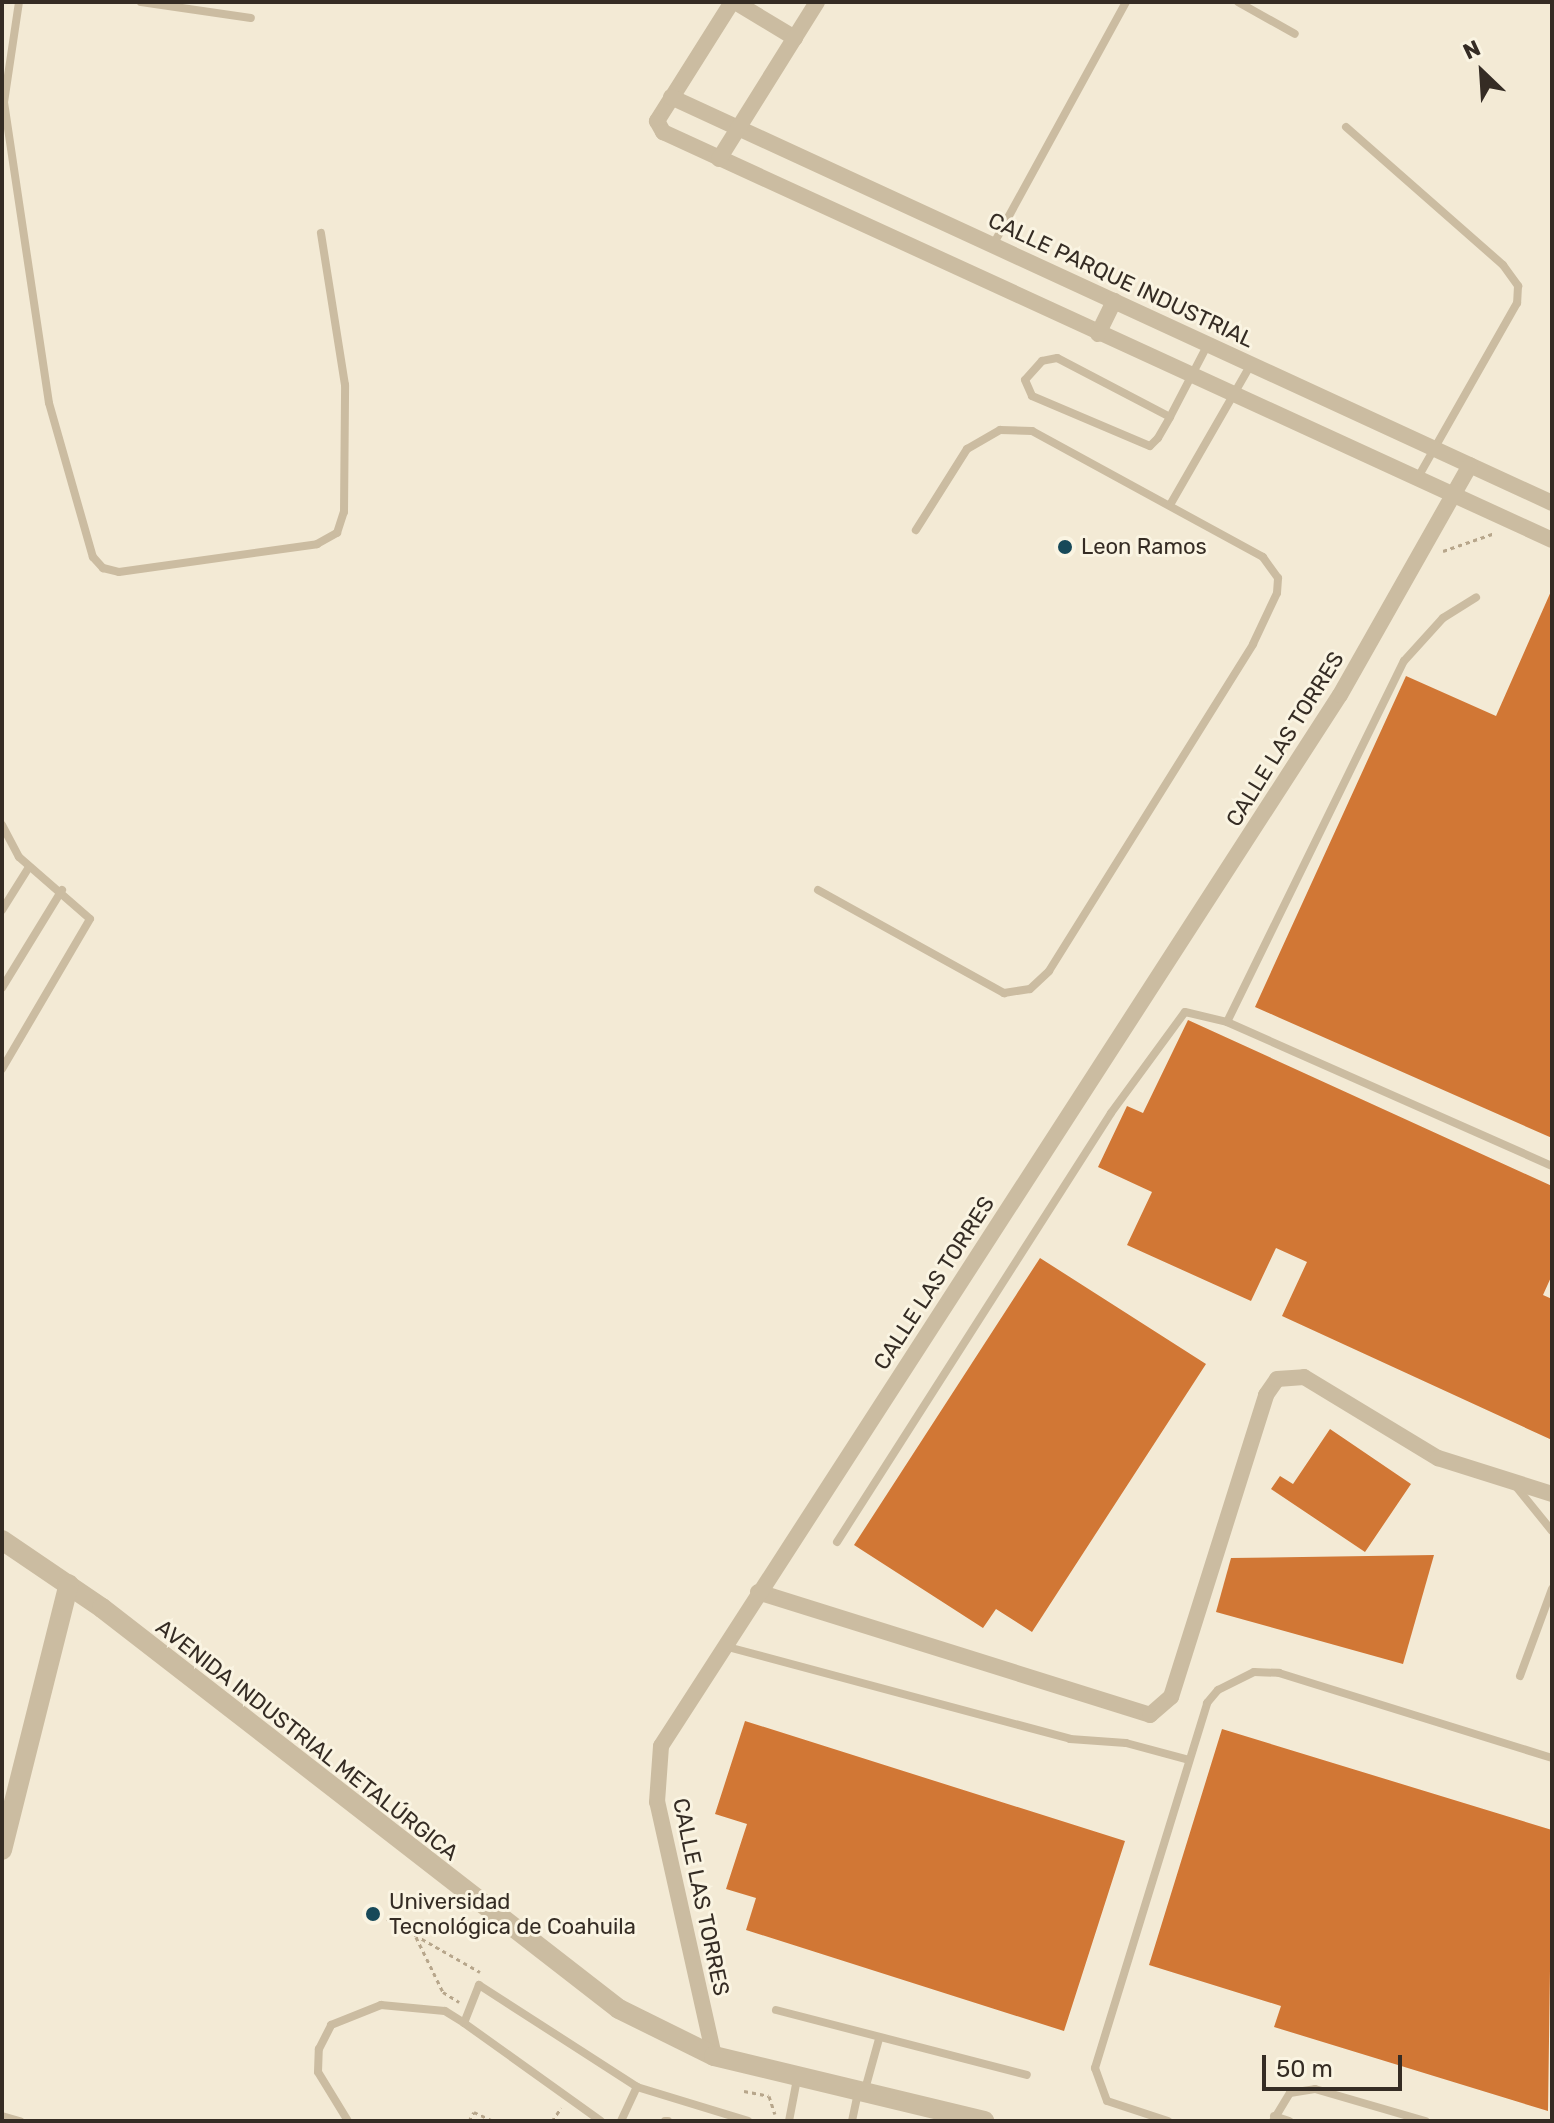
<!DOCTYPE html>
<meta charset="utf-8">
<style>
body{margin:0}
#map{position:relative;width:1554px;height:2123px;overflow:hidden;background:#f3ead5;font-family:Rubik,sans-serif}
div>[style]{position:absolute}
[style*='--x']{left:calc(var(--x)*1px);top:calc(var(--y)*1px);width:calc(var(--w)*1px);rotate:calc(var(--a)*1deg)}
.building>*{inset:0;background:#d17735}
.path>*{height:3px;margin-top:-1.5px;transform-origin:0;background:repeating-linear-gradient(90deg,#b7a68b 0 4px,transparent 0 8px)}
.service>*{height:8px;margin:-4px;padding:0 4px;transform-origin:4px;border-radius:4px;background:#cbbca1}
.minor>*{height:16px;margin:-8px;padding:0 8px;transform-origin:8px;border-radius:8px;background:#cbbca1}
.tertiary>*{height:20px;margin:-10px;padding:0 10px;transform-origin:10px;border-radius:10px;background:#cbbca1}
.dots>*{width:22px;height:22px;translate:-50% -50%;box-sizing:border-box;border:4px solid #faf4e2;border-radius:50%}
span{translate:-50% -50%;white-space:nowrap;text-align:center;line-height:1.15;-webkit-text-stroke:6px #faf4e2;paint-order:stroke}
.street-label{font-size:22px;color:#352c24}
.poi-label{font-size:22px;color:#352c24}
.left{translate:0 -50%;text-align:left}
.frame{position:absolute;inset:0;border:4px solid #352c24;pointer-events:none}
.north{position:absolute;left:1442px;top:32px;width:80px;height:80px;-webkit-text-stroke:6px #faf4e2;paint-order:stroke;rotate:335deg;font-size:22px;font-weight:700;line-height:32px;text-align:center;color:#352c24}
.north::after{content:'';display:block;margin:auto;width:28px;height:36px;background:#352c24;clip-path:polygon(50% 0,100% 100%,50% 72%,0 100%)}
.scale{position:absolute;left:1262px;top:2055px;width:140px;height:36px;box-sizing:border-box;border:4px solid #352c24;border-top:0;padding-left:10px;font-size:24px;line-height:28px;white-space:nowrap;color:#352c24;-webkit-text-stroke:6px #faf4e2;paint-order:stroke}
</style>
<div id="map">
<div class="building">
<div style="clip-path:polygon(1552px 589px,1552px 1138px,1255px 1007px,1406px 676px,1496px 716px)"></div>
<div style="clip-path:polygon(1188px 1020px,1552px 1186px,1552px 1275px,1543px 1295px,1552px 1299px,1552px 1440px,1282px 1316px,1307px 1262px,1276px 1248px,1251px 1301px,1127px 1245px,1152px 1192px,1098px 1167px,1127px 1106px,1143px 1113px)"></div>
<div style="clip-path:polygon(1040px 1258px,1206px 1364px,1032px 1632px,996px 1609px,983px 1628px,854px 1545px)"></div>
<div style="clip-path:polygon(1330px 1429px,1411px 1484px,1365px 1552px,1271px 1489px,1280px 1476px,1293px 1484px)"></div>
<div style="clip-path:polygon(1434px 1555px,1403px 1664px,1216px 1612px,1231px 1558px)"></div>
<div style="clip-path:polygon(745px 1721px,1125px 1841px,1064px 2031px,746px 1930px,756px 1898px,726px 1889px,747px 1824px,715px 1814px)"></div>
<div style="clip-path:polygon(1222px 1729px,1552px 1830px,1548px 2111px,1274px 2027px,1281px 2006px,1149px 1965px)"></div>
</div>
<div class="path">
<div style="--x:1443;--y:551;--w:55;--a:-19.1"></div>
<div style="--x:387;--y:1919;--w:107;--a:29.7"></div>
<div style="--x:416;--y:1937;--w:61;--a:63.9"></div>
<div style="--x:443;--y:1992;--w:19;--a:32"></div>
<div style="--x:744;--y:2091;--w:25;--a:11"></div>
<div style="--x:769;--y:2096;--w:19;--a:72"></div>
<div style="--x:469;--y:2121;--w:10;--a:-61"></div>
<div style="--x:474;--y:2112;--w:21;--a:25"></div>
<div style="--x:552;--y:2121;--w:16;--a:-55"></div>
</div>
<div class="service">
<div style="--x:19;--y:2;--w:101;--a:98.5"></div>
<div style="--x:4;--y:102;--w:304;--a:81.5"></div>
<div style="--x:49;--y:403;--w:160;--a:74.1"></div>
<div style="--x:93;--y:557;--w:15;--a:48"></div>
<div style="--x:103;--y:568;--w:16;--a:14"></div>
<div style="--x:119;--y:572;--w:200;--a:-8"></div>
<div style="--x:317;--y:544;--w:23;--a:-29"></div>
<div style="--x:337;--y:533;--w:22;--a:-72"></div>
<div style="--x:344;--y:512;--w:127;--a:-89.5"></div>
<div style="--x:345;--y:385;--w:154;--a:-99"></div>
<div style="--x:141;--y:2;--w:111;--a:8.3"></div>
<div style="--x:1238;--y:2;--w:65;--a:29.3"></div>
<div style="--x:1346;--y:127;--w:209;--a:41.3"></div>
<div style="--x:1503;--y:265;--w:26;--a:54"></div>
<div style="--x:1518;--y:286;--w:17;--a:93"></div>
<div style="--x:1517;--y:303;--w:202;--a:119.6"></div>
<div style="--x:993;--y:245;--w:277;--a:-61.3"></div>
<div style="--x:1170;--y:417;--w:127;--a:-152.4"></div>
<div style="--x:1057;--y:358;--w:15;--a:169"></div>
<div style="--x:1042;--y:361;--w:25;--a:132"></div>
<div style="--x:1025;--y:380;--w:17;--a:66"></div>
<div style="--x:1032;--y:396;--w:128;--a:23"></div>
<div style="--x:1150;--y:446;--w:11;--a:-45"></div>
<div style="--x:1158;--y:438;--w:24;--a:-60"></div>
<div style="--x:1170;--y:417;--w:82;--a:-62.5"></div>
<div style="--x:1170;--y:505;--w:163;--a:-60.1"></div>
<div style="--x:2;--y:825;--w:36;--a:62"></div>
<div style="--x:19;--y:857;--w:94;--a:41.1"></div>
<div style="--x:90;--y:919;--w:174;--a:120.4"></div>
<div style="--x:818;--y:890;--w:213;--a:29"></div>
<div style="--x:1004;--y:993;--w:26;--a:-9"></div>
<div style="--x:1030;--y:989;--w:26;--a:-43"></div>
<div style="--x:1049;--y:971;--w:385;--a:-58"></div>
<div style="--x:1253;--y:644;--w:56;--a:-64.8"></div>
<div style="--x:1277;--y:593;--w:15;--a:-86"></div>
<div style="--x:1278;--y:578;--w:26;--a:-126"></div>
<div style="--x:1263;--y:557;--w:263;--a:-151.4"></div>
<div style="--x:1032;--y:431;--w:32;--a:-178"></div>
<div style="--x:1000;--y:430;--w:38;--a:150"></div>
<div style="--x:967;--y:449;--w:96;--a:122.2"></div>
<div style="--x:2;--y:910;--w:51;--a:-57.9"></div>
<div style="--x:2;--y:988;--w:115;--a:-58.5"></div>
<div style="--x:1227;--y:1022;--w:402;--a:-63.9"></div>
<div style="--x:1404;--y:661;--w:58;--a:-47.8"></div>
<div style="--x:1443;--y:618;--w:39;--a:-32"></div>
<div style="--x:1514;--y:1484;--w:60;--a:51"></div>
<div style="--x:837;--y:1542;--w:509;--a:-57.43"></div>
<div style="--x:1111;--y:1113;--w:125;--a:-53.8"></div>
<div style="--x:1185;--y:1012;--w:43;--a:13.4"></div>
<div style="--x:1227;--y:1022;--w:355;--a:23.9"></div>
<div style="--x:724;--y:1646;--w:358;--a:15"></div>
<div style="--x:1070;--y:1739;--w:56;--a:4.1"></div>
<div style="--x:1126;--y:1743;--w:65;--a:15.1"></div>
<div style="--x:1520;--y:1676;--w:93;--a:-69.8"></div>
<div style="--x:776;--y:2010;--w:259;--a:14.5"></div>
<div style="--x:464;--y:2023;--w:168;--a:35.6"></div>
<div style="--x:864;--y:2093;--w:56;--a:-74.5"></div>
<div style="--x:2;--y:2116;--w:19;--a:16"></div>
<div style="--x:1274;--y:2116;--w:16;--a:18"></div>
<div style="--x:348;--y:2121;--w:57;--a:-121.5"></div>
<div style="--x:318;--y:2072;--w:23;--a:-88"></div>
<div style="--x:319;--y:2049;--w:27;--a:-63"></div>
<div style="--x:331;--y:2025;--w:54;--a:-21.8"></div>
<div style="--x:381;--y:2005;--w:64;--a:5.4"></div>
<div style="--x:445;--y:2011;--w:22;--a:32"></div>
<div style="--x:464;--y:2023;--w:41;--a:-68.5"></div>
<div style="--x:479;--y:1985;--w:188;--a:32.8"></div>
<div style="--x:637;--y:2087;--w:116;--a:17"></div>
<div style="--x:621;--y:2121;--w:38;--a:-65"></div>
<div style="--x:665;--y:2121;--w:3;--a:0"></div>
<div style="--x:789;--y:2121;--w:43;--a:-79.2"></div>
<div style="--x:852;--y:2121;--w:30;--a:-78"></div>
<div style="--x:1168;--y:2121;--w:64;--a:-161.8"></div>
<div style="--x:1107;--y:2101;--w:35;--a:-110"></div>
<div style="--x:1095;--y:2068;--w:382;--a:-72.9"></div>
<div style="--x:1207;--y:1703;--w:17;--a:-50"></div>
<div style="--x:1218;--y:1690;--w:40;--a:-26.6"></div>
<div style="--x:1254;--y:1672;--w:25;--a:2"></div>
<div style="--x:1279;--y:1673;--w:286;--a:17.3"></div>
<div style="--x:1273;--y:2121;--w:33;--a:-59"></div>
<div style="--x:1290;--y:2093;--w:25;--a:-9"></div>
<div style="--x:1315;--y:2089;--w:115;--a:16.2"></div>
</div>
<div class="minor">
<div style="--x:732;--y:2;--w:141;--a:122.2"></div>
<div style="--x:657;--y:121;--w:13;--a:61"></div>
<div style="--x:663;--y:132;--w:978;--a:24.65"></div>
<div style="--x:735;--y:2;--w:70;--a:31"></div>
<div style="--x:671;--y:97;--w:970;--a:24.74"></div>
<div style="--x:719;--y:159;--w:185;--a:-58"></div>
<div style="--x:1098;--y:334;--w:37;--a:-64"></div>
<div style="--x:758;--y:1592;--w:411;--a:17.4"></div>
<div style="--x:1150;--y:1715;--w:28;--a:-41"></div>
<div style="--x:1171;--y:1697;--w:317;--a:-72.5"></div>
<div style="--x:1266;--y:1395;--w:19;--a:-55"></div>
<div style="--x:1277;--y:1379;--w:27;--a:-4"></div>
<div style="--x:1304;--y:1377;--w:157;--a:31.2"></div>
<div style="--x:1438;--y:1458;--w:120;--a:17.5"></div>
<div style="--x:714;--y:2056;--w:260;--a:-102.6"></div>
<div style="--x:657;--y:1802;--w:56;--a:-85.9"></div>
<div style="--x:661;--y:1746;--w:1251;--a:-57.14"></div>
<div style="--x:1340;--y:695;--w:264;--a:-60.5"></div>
</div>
<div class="tertiary">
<div style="--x:2;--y:1540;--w:121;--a:34.2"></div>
<div style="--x:102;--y:1608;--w:654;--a:37.8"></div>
<div style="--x:619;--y:2009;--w:106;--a:26.3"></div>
<div style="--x:714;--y:2056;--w:278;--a:13.5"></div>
<div style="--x:2;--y:1850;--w:274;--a:-75.9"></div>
</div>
<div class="dots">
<div style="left:1065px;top:547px;background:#174959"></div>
<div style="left:373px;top:1914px;background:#174959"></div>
</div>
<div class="street-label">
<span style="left:1121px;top:280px;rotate:25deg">CALLE PARQUE INDUSTRIAL</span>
<span style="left:1285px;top:739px;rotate:-58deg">CALLE LAS TORRES</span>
<span style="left:934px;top:1283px;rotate:-57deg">CALLE LAS TORRES</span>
<span style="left:307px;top:1740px;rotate:38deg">AVENIDA INDUSTRIAL METALÚRGICA</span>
<span style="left:701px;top:1897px;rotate:78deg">CALLE LAS TORRES</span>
</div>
<div class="poi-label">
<span class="left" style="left:1081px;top:547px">Leon Ramos</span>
<span class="left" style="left:389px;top:1914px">Universidad<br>Tecnológica de Coahuila</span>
</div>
<div class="frame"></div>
<div class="north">N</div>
<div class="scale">50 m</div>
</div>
